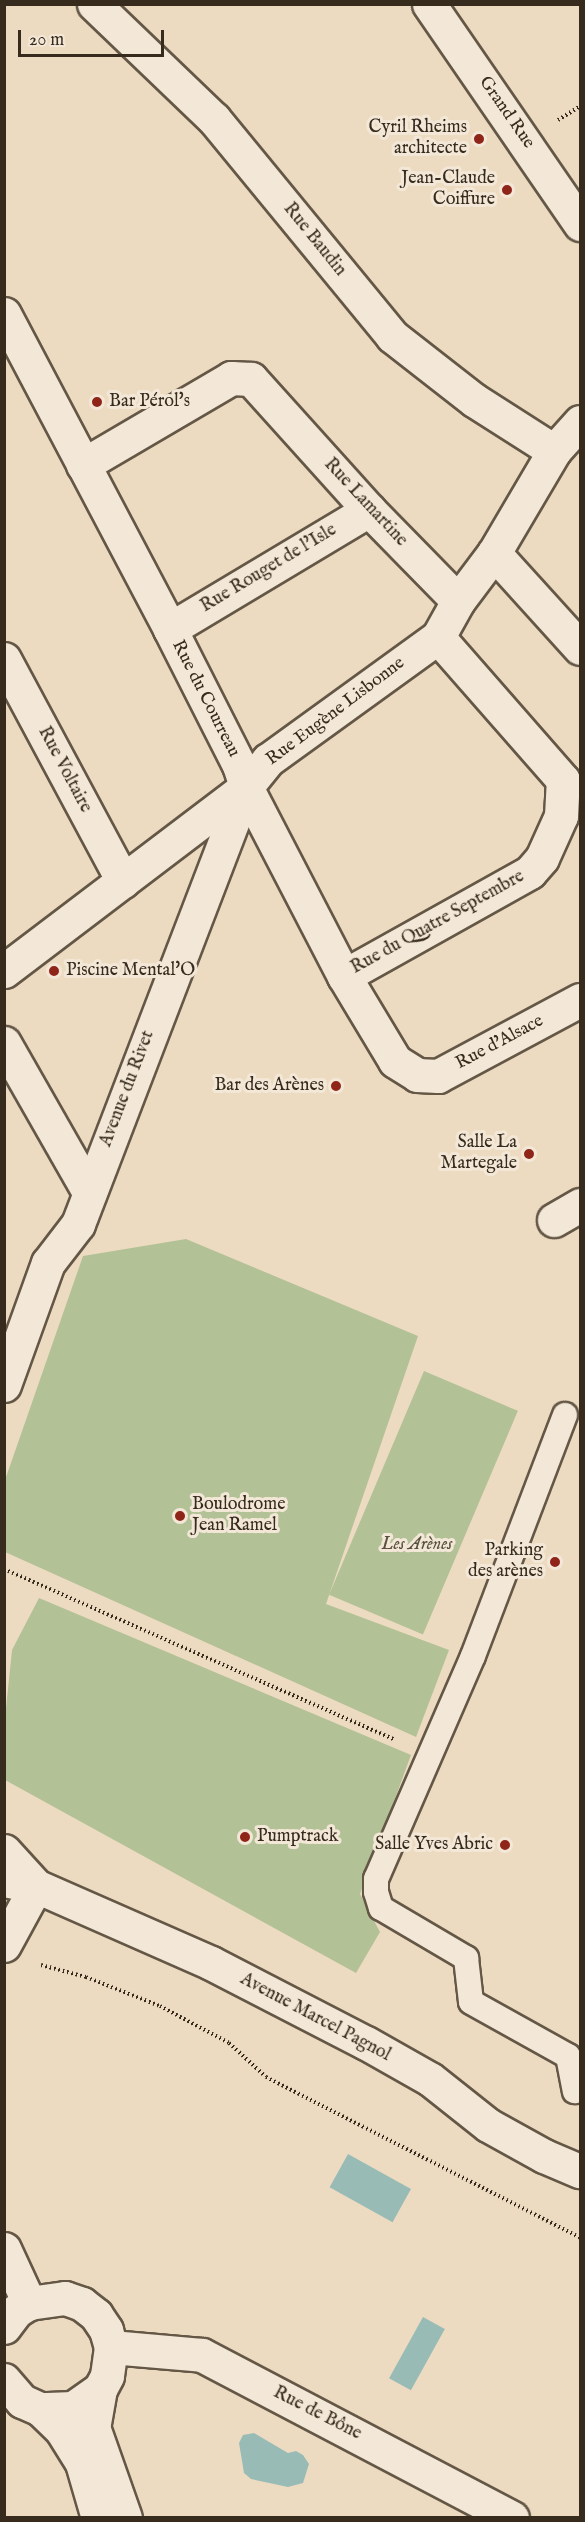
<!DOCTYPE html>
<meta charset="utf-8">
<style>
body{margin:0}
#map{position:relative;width:585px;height:2522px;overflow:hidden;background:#eddbc1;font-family:"IM FELL English",serif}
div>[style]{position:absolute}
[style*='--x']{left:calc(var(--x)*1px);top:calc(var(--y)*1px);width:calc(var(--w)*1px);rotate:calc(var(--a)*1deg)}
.green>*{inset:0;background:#b3c197;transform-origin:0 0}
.water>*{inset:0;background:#99bbb6;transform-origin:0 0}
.path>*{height:4px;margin-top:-2px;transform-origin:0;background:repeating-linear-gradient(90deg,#372b1d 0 1.5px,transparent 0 4.5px)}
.roads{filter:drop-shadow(2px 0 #645746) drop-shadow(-2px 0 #645746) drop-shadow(0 2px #645746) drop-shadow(0 -2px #645746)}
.lane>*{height:24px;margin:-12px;padding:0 12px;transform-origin:12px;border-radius:12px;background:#f3e8d7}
.street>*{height:33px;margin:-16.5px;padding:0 16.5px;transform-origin:16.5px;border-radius:16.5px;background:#f3e8d7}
.secondary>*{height:33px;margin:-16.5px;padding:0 16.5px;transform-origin:16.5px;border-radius:16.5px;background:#f3e8d7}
.dots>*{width:16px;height:16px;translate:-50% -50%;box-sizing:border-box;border:3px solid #f3e8d7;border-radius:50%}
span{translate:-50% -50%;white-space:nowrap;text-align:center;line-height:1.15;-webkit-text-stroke:6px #f3e8d7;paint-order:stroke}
.street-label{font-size:18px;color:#372b1d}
.poi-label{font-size:18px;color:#372b1d}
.right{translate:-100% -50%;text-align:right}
.left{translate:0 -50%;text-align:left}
.park-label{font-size:18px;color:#56503c;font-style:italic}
.frame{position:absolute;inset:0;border:6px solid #372b1d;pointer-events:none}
.scale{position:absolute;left:18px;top:30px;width:146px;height:27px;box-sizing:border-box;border:3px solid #372b1d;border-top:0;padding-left:8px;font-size:18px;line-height:21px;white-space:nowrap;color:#372b1d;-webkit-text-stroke:4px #f3e8d7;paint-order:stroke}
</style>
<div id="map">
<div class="green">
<div style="clip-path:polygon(186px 1239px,418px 1336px,326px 1604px,449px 1650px,416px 1737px,5px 1552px,5px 1480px,83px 1256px)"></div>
<div style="left:424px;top:1371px;width:102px;height:243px;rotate:23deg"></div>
<div style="clip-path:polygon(39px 1598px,411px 1755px,360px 1894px,380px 1932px,356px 1973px,5px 1780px,5px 1718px,12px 1650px)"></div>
</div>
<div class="water">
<div style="left:348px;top:2154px;width:72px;height:38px;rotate:29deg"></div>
<div style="left:423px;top:2317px;width:25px;height:70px;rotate:29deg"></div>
<div style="clip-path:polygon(254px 2433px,288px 2453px,296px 2451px,303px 2455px,309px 2464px,303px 2483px,288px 2487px,251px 2479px,244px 2473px,239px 2443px,243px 2435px)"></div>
</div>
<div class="path">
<div style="--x:558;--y:120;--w:26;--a:-32"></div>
<div style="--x:4;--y:1569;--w:425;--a:23.6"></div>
<div style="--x:41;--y:1965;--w:47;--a:14.9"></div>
<div style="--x:86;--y:1977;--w:79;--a:21.4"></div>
<div style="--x:160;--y:2006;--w:78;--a:28.2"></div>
<div style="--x:229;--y:2043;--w:50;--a:42.6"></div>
<div style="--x:266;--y:2077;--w:353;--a:27.1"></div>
</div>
<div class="roads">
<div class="lane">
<div style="--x:565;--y:1415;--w:258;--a:110.9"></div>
<div style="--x:473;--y:1656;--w:243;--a:113.5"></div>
<div style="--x:376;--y:1879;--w:13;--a:90"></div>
<div style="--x:376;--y:1892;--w:17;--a:73"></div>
<div style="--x:381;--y:1908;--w:99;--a:30.5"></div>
<div style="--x:466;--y:1958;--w:44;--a:83.5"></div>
<div style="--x:471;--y:2002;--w:111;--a:29.1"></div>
<div style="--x:568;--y:2056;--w:36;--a:79"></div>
</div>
<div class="street">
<div style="--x:94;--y:4;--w:166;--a:43.8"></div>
<div style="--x:214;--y:119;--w:281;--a:50.6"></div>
<div style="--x:392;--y:336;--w:104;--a:38"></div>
<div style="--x:474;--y:400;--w:95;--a:32.5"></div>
<div style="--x:429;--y:4;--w:267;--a:55.5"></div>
<div style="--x:4;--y:314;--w:356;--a:62.2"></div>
<div style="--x:170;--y:629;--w:153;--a:63.1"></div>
<div style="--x:239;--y:765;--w:23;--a:72"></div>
<div style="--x:246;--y:787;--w:213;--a:62.6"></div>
<div style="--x:344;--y:976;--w:99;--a:59"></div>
<div style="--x:395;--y:1061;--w:26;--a:32"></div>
<div style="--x:417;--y:1075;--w:21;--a:3"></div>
<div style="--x:438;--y:1076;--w:161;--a:-28.2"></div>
<div style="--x:83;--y:465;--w:172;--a:-30.4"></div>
<div style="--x:231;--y:378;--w:20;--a:3"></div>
<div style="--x:251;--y:379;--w:176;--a:48"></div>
<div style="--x:369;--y:510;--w:127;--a:45.6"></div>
<div style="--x:494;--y:553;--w:128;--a:47.8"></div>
<div style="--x:170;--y:629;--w:232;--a:-30.9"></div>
<div style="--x:4;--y:659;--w:252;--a:61.8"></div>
<div style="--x:4;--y:971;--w:304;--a:-37.2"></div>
<div style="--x:246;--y:787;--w:35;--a:-51"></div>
<div style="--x:268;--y:760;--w:210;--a:-35.9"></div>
<div style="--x:438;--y:637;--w:41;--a:-60.9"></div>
<div style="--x:458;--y:601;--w:60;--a:-53.1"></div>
<div style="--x:494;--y:553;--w:118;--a:-59.5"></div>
<div style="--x:554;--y:451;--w:39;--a:-48"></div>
<div style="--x:344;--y:976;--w:213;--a:-29.2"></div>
<div style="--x:530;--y:872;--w:18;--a:-49"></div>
<div style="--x:542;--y:858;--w:46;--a:-65.7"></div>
<div style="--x:561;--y:816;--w:36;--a:-87"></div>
<div style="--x:563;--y:780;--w:190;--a:-131.2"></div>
<div style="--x:4;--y:1043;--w:172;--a:60.3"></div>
<div style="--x:554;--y:1220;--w:30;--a:-30"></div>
<div style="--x:4;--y:1385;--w:130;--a:-70.2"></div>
<div style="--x:48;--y:1263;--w:49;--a:-52.4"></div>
<div style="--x:78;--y:1224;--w:466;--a:-69"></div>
<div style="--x:4;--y:1945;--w:67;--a:-61.5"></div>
<div style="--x:4;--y:2249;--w:60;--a:65.2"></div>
<div style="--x:4;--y:2327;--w:20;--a:-53"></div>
<div style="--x:16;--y:2311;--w:15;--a:-32"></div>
<div style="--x:29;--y:2303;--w:36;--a:-8"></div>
<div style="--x:65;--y:2298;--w:18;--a:19"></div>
<div style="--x:82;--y:2304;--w:18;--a:38"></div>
<div style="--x:96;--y:2315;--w:18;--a:56"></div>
<div style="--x:106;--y:2330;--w:18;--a:74"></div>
<div style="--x:111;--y:2347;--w:29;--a:98"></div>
<div style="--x:107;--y:2376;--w:15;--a:118"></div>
<div style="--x:100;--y:2389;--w:33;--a:145"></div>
<div style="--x:73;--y:2408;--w:33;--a:178"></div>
<div style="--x:40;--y:2409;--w:20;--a:-156"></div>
<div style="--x:22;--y:2401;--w:28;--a:-131"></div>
<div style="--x:111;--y:2347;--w:91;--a:5"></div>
<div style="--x:202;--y:2355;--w:350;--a:27.7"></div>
<div style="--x:100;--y:2389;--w:39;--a:100"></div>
<div style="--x:93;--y:2427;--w:96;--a:70.6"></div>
<div style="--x:40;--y:2409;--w:29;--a:44"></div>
<div style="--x:61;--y:2429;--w:40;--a:58"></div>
<div style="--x:82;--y:2463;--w:57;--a:73.8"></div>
</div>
<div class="secondary">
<div style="--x:4;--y:1851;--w:47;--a:47.6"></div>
<div style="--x:4;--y:1880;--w:33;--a:11"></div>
<div style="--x:36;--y:1886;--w:191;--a:23.7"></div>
<div style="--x:211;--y:1963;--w:174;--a:27.3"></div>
<div style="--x:366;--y:2043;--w:73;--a:29.4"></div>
<div style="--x:430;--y:2079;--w:74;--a:38.4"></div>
<div style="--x:488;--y:2125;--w:64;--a:29"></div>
<div style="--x:544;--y:2156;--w:39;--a:23"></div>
</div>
</div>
<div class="dots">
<div style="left:479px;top:139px;background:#8f2418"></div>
<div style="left:507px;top:190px;background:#8f2418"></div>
<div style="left:97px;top:402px;background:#8f2418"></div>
<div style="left:54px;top:971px;background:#8f2418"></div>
<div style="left:336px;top:1086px;background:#8f2418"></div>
<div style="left:529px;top:1154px;background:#8f2418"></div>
<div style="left:180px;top:1516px;background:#8f2418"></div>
<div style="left:555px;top:1562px;background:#8f2418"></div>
<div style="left:245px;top:1837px;background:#8f2418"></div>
<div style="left:505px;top:1845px;background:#8f2418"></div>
</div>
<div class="street-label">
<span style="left:506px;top:113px;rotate:55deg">Grand Rue</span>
<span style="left:314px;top:240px;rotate:51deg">Rue Baudin</span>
<span style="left:365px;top:503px;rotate:47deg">Rue Lamartine</span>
<span style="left:269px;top:569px;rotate:-31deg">Rue Rouget de l'Isle</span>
<span style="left:205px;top:699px;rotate:63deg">Rue du Courreau</span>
<span style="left:336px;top:712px;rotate:-37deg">Rue Eugène Lisbonne</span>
<span style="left:64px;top:770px;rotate:62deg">Rue Voltaire</span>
<span style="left:438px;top:923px;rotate:-29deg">Rue du Quatre Septembre</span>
<span style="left:500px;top:1043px;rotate:-28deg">Rue d'Alsace</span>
<span style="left:128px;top:1089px;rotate:-69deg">Avenue du Rivet</span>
<span style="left:315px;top:2018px;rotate:28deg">Avenue Marcel Pagnol</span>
<span style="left:317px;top:2414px;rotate:27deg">Rue de Bône</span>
</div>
<div class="poi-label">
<span class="right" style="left:467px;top:139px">Cyril Rheims<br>architecte</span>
<span class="right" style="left:495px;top:190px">Jean-Claude<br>Coiffure</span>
<span class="left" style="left:109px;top:402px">Bar Pérol's</span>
<span class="left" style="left:66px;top:971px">Piscine Mental'O</span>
<span class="right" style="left:324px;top:1086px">Bar des Arènes</span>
<span class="right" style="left:517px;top:1154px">Salle La<br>Martegale</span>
<span class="left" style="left:192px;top:1516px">Boulodrome<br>Jean Ramel</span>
<span class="right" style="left:543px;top:1562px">Parking<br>des arènes</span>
<span class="left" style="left:257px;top:1837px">Pumptrack</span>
<span class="right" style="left:493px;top:1845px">Salle Yves Abric</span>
</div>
<div class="park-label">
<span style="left:417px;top:1545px">Les Arènes</span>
</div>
<div class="frame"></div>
<div class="scale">20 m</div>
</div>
